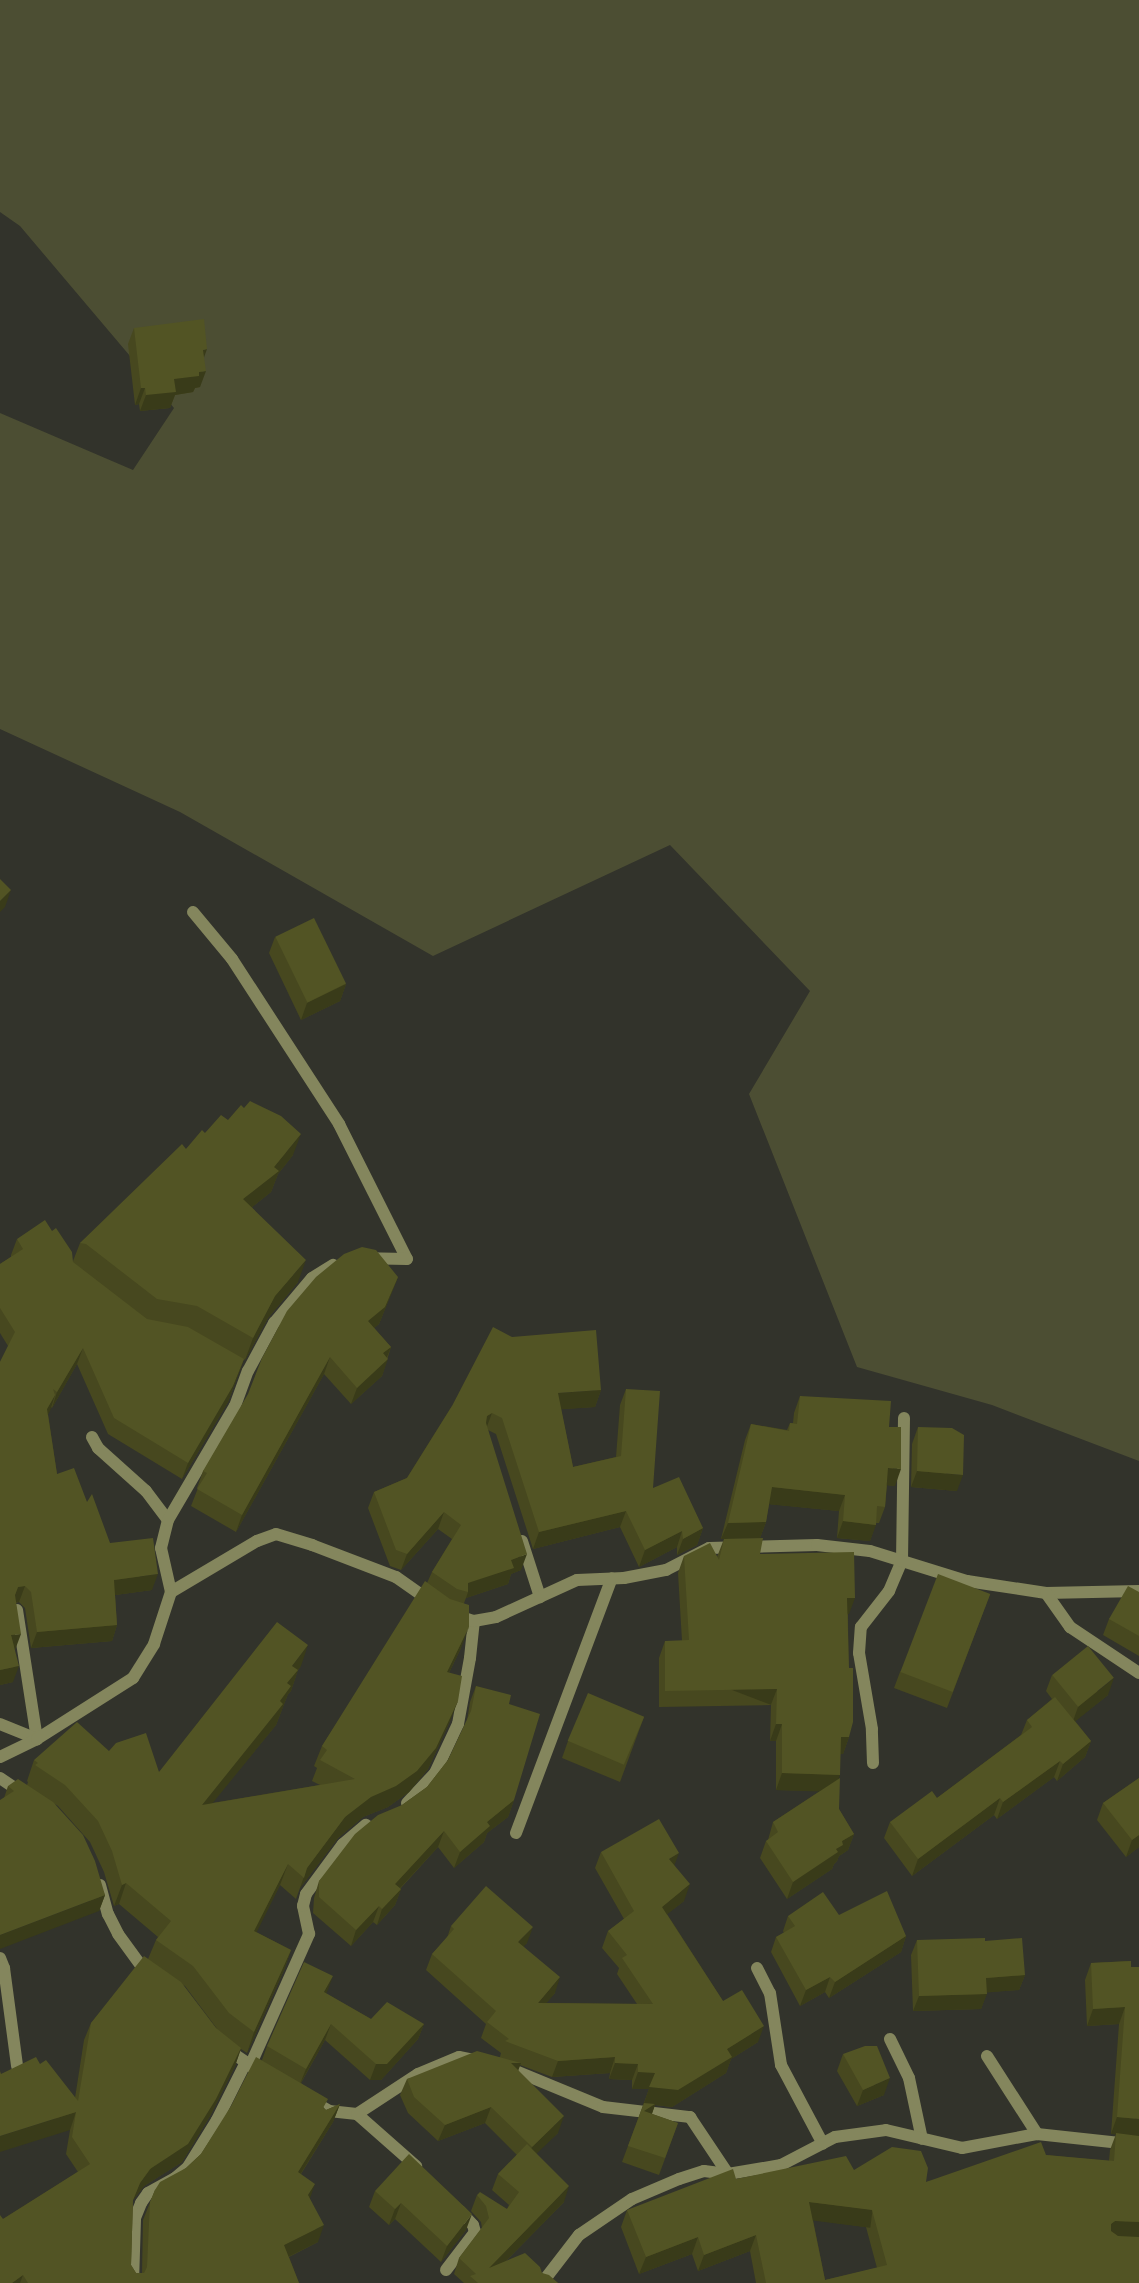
<!DOCTYPE html>
<style>
body{margin:0}
#map{position:relative;width:1139px;height:2283px;overflow:hidden;background:#32332b;font-family:"Fira Sans Condensed",sans-serif}
div>[style]{position:absolute}
[style*='--x']{left:calc(var(--x)*1px);top:calc(var(--y)*1px);width:calc(var(--w)*1px);rotate:calc(var(--a)*1deg)}
.green>*{inset:0;background:#4c4e33}
.lane>*{height:12px;margin:-6px;padding:0 6px;transform-origin:6px;border-radius:6px;background:#84865d}
.street>*{height:12px;margin:-6px;padding:0 6px;transform-origin:6px;border-radius:6px;background:#84865d}
.wall>*{inset:0;background:#47481f}
.shaded-wall>*{inset:0;background:#393b19;transform-origin:0 0}
.building>*{inset:0;background:#525424;transform-origin:0 0}
span{translate:-50% -50%;white-space:nowrap;text-align:center;line-height:1.15;-webkit-text-stroke:4.5px #292922;paint-order:stroke}
</style>
<div id="map">
<div class="green">
<div style="clip-path:polygon(0 0,1139px 0,1139px 1461px,992px 1405px,857px 1367px,749px 1094px,810px 991px,670px 845px,433px 956px,180px 812px,0 729px,0 413px,133px 470px,174px 408px,20px 226px,0 212px)"></div>
</div>
<div class="lane">
<div style="--x:92;--y:1437;--w:13;--a:61"></div>
<div style="--x:98;--y:1448;--w:64;--a:41.9"></div>
<div style="--x:146;--y:1491;--w:36;--a:53"></div>
<div style="--x:522;--y:1541;--w:59;--a:72.2"></div>
<div style="--x:1046;--y:1593;--w:93;--a:-1.2"></div>
<div style="--x:17;--y:1610;--w:131;--a:81.2"></div>
<div style="--x:0;--y:1724;--w:40;--a:22"></div>
<div style="--x:873;--y:1763;--w:34;--a:-92"></div>
<div style="--x:872;--y:1729;--w:77;--a:-99.7"></div>
<div style="--x:859;--y:1653;--w:26;--a:-86"></div>
<div style="--x:861;--y:1627;--w:46;--a:-52.1"></div>
<div style="--x:889;--y:1591;--w:33;--a:-67"></div>
<div style="--x:902;--y:1561;--w:143;--a:-89.2"></div>
<div style="--x:407;--y:1803;--w:41;--a:-47"></div>
<div style="--x:435;--y:1773;--w:54;--a:-64.9"></div>
<div style="--x:458;--y:1724;--w:67;--a:-79.7"></div>
<div style="--x:470;--y:1658;--w:37;--a:-84"></div>
<div style="--x:516;--y:1833;--w:272;--a:-69.4"></div>
<div style="--x:0;--y:1958;--w:11;--a:68"></div>
<div style="--x:4;--y:1968;--w:99;--a:82.4"></div>
<div style="--x:757;--y:1968;--w:28;--a:63"></div>
<div style="--x:770;--y:1993;--w:73;--a:81.3"></div>
<div style="--x:781;--y:2065;--w:89;--a:62"></div>
<div style="--x:890;--y:2039;--w:43;--a:64"></div>
<div style="--x:909;--y:2078;--w:62;--a:78"></div>
<div style="--x:987;--y:2056;--w:93;--a:57.3"></div>
<div style="--x:250;--y:2066;--w:145;--a:-65.9"></div>
<div style="--x:309;--y:1934;--w:29;--a:-102"></div>
<div style="--x:303;--y:1906;--w:12;--a:-76"></div>
<div style="--x:306;--y:1894;--w:62;--a:-53.5"></div>
<div style="--x:343;--y:1844;--w:30;--a:-40"></div>
<div style="--x:357;--y:2114;--w:79;--a:41.4"></div>
<div style="--x:446;--y:2270;--w:48;--a:-52.7"></div>
<div style="--x:475;--y:2232;--w:7;--a:-106"></div>
<div style="--x:473;--y:2225;--w:19;--a:-133"></div>
<div style="--x:542;--y:2283;--w:61;--a:-52.4"></div>
<div style="--x:579;--y:2235;--w:64;--a:-34.2"></div>
<div style="--x:632;--y:2199;--w:51;--a:-23.1"></div>
<div style="--x:679;--y:2179;--w:26;--a:-18"></div>
<div style="--x:704;--y:2171;--w:24;--a:7"></div>
</div>
<div class="street">
<div style="--x:193;--y:912;--w:61;--a:50.3"></div>
<div style="--x:232;--y:959;--w:197;--a:57"></div>
<div style="--x:339;--y:1124;--w:151;--a:63.3"></div>
<div style="--x:407;--y:1259;--w:39;--a:-179"></div>
<div style="--x:171;--y:1592;--w:45;--a:-102.8"></div>
<div style="--x:161;--y:1548;--w:29;--a:-76"></div>
<div style="--x:168;--y:1520;--w:132;--a:-59.6"></div>
<div style="--x:235;--y:1406;--w:37;--a:-70"></div>
<div style="--x:248;--y:1371;--w:55;--a:-61.6"></div>
<div style="--x:274;--y:1323;--w:59;--a:-49.8"></div>
<div style="--x:312;--y:1278;--w:25;--a:-32"></div>
<div style="--x:455;--y:1615;--w:20;--a:18"></div>
<div style="--x:474;--y:1621;--w:22;--a:-10"></div>
<div style="--x:496;--y:1617;--w:89;--a:-24.6"></div>
<div style="--x:577;--y:1580;--w:47;--a:-2.4"></div>
<div style="--x:624;--y:1578;--w:43;--a:-10.8"></div>
<div style="--x:666;--y:1570;--w:48;--a:-27.1"></div>
<div style="--x:709;--y:1548;--w:108;--a:-1.6"></div>
<div style="--x:817;--y:1545;--w:53;--a:6.5"></div>
<div style="--x:870;--y:1551;--w:102;--a:17.2"></div>
<div style="--x:967;--y:1581;--w:80;--a:8.6"></div>
<div style="--x:1046;--y:1593;--w:42;--a:54.8"></div>
<div style="--x:1070;--y:1627;--w:83;--a:33.7"></div>
<div style="--x:0;--y:1757;--w:41;--a:-25.9"></div>
<div style="--x:37;--y:1739;--w:114;--a:-32.4"></div>
<div style="--x:133;--y:1678;--w:40;--a:-58"></div>
<div style="--x:154;--y:1644;--w:55;--a:-71.9"></div>
<div style="--x:171;--y:1592;--w:100;--a:-30.7"></div>
<div style="--x:257;--y:1541;--w:20;--a:-20"></div>
<div style="--x:276;--y:1534;--w:38;--a:17"></div>
<div style="--x:312;--y:1545;--w:90;--a:20.9"></div>
<div style="--x:396;--y:1577;--w:42;--a:35.2"></div>
<div style="--x:0;--y:1778;--w:25;--a:34"></div>
<div style="--x:100;--y:1885;--w:30;--a:75"></div>
<div style="--x:108;--y:1914;--w:22;--a:63"></div>
<div style="--x:118;--y:1934;--w:39;--a:54"></div>
<div style="--x:141;--y:1966;--w:11;--a:34"></div>
<div style="--x:225;--y:2048;--w:48;--a:34"></div>
<div style="--x:506;--y:2067;--w:105;--a:22.4"></div>
<div style="--x:603;--y:2107;--w:88;--a:6.6"></div>
<div style="--x:690;--y:2117;--w:69;--a:56.3"></div>
<div style="--x:728;--y:2174;--w:54;--a:-9.6"></div>
<div style="--x:781;--y:2165;--w:61;--a:-27.4"></div>
<div style="--x:835;--y:2137;--w:51;--a:-7.8"></div>
<div style="--x:886;--y:2130;--w:78;--a:13.3"></div>
<div style="--x:962;--y:2148;--w:76;--a:-10.6"></div>
<div style="--x:1037;--y:2134;--w:103;--a:6.2"></div>
<div style="--x:312;--y:2101;--w:20;--a:30"></div>
<div style="--x:329;--y:2111;--w:28;--a:6"></div>
<div style="--x:357;--y:2114;--w:73;--a:-33.3"></div>
<div style="--x:418;--y:2074;--w:44;--a:-22.5"></div>
<div style="--x:459;--y:2057;--w:15;--a:11"></div>
<div style="--x:133;--y:2283;--w:65;--a:-88.2"></div>
<div style="--x:135;--y:2218;--w:16;--a:-68"></div>
<div style="--x:141;--y:2203;--w:12;--a:-55"></div>
<div style="--x:148;--y:2193;--w:31;--a:-29"></div>
<div style="--x:175;--y:2178;--w:17;--a:-40"></div>
<div style="--x:188;--y:2167;--w:55;--a:-58.3"></div>
<div style="--x:217;--y:2120;--w:63;--a:-63.4"></div>
</div>
<div class="wall">
<div style="clip-path:polygon(134px 328px,204px 358px,200px 387px,195px 388px,193px 392px,175px 395px,170px 408px,140px 411px,139px 404px,135px 405px,128px 344px)"></div>
<div style="clip-path:polygon(275px 937px,346px 984px,340px 1001px,301px 1020px,269px 953px)"></div>
<div style="clip-path:polygon(228px 1120px,293px 1155px,278px 1174px,271px 1192px,252px 1207px,298px 1282px,268px 1318px,245px 1360px,244px 1359px,228px 1402px,182px 1479px,108px 1434px,77px 1364px,52px 1408px,51px 1407px,48px 1414px,57px 1474px,87px 1502px,110px 1543px,152px 1590px,115px 1595px,117px 1625px,112px 1641px,31px 1648px,25px 1608px,19px 1602px,16px 1603px,13px 1682px,0 1685px,0 1362px,8px 1346px,0 1333px,0 1264px,11px 1257px,11px 1255px,17px 1239px,73px 1261px,80px 1243px,186px 1149px,205px 1133px)"></div>
<div style="clip-path:polygon(398px 1277px,379px 1324px,374px 1328px,391px 1347px,382px 1376px,351px 1404px,324px 1374px,236px 1532px,191px 1506px,198px 1488px,197px 1488px,203px 1471px)"></div>
<div style="clip-path:polygon(evenodd,626px 1389px,653px 1488px,703px 1528px,697px 1545px,677px 1555px,677px 1547px,639px 1567px,620px 1527px,533px 1549px,496px 1434px,488px 1430px,521px 1570px,511px 1574px,508px 1584px,466px 1598px,464px 1603px,461px 1648px,449px 1673px,450px 1721px,428px 1769px,409px 1792px,388px 1807px,363px 1817px,338px 1838px,300px 1888px,296px 1899px,280px 1885px,256px 1932px,291px 1950px,284px 1970px,247px 2053px,241px 2049px,235px 2066px,210px 2116px,182px 2162px,144px 2186px,133px 2200px,131px 2265px,136px 2273px,142px 2273px,143px 2220px,155px 2190px,186px 2168px,201px 2154px,262px 2060px,267px 2046px,327px 1994px,371px 2019px,424px 2024px,418px 2039px,381px 2080px,370px 2080px,325px 2040px,301px 2083px,326px 2110px,340px 2104px,333px 2122px,301px 2174px,310px 2199px,318px 2242px,289px 2257px,299px 2283px,0 2283px,3px 2219px,78px 2172px,66px 2154px,70px 2130px,1px 2074px,40px 2064px,75px 2098px,84px 2040px,91px 2023px,148px 1959px,156px 1940px,158px 1937px,119px 1904px,114px 1906px,104px 1872px,90px 1842px,58px 1806px,55px 1804px,105px 1895px,99px 1911px,4px 1798px,8px 1786px,27px 1785px,28px 1782px,27px 1781px,34px 1760px,109px 1751px,159px 1772px,301px 1666px,298px 1670px,291px 1691px,288px 1694px,276px 1725px,212px 1803px,320px 1785px,312px 1781px,317px 1768px,314px 1766px,322px 1746px,427px 1583px,432px 1572px,452px 1539px,438px 1529px,401px 1570px,390px 1566px,368px 1508px,374px 1492px,407px 1478px,452px 1406px,601px 1390px,595px 1407px,561px 1409px,573px 1467px,616px 1457px,620px 1405px,626px 1389px,183px 1985px,185px 1986px,218px 2030px,216px 2028px,183px 1985px)"></div>
<div style="clip-path:polygon(800px 1396px,889px 1427px,895px 1486px,887px 1485px,885px 1507px,879px 1523px,876px 1523px,870px 1541px,837px 1538px,839px 1511px,769px 1504px,766px 1522px,760px 1538px,721px 1539px,745px 1440px,751px 1424px,787px 1430px,790px 1423px,793px 1423px,794px 1413px)"></div>
<div style="clip-path:polygon(918px 1427px,957px 1491px,911px 1487px,912px 1444px)"></div>
<div style="clip-path:polygon(724px 1539px,760px 1554px,849px 1614px,848px 1614px,849px 1737px,843px 1754px,840px 1754px,838px 1779px,839px 1809px,854px 1834px,848px 1850px,839px 1856px,837px 1861px,834px 1864px,832px 1869px,787px 1899px,760px 1858px,766px 1841px,768px 1840px,773px 1822px,820px 1791px,776px 1790px,776px 1741px,770px 1741px,771px 1705px,659px 1707px,659px 1658px,665px 1641px,682px 1641px,678px 1573px,684px 1556px,717px 1557px)"></div>
<div style="clip-path:polygon(1139px 1592px,1139px 1656px,1103px 1635px,1109px 1619px)"></div>
<div style="clip-path:polygon(990px 1594px,947px 1708px,894px 1688px,900px 1672px)"></div>
<div style="clip-path:polygon(1052px 1675px,1108px 1695px,1075px 1721px,1091px 1741px,1085px 1757px,1057px 1781px,1054px 1777px,997px 1819px,994px 1815px,912px 1876px,884px 1838px,890px 1822px,937px 1798px,1021px 1735px,1027px 1720px,1052px 1699px,1046px 1691px)"></div>
<div style="clip-path:polygon(476px 1686px,509px 1704px,514px 1800px,508px 1817px,487px 1833px,484px 1842px,454px 1868px,438px 1847px,400px 1889px,401px 1889px,395px 1905px,377px 1925px,373px 1922px,351px 1946px,313px 1913px,314px 1898px,319px 1881px,402px 1805px,427px 1787px,448px 1760px,467px 1721px,470px 1702px)"></div>
<div style="clip-path:polygon(644px 1717px,620px 1782px,562px 1758px,568px 1741px)"></div>
<div style="clip-path:polygon(1139px 1778px,1139px 1847px,1126px 1857px,1097px 1820px,1103px 1803px)"></div>
<div style="clip-path:polygon(601px 1852px,674px 1865px,684px 1901px,667px 1914px,723px 2001px,758px 2042px,731px 2059px,726px 2073px,672px 2107px,655px 2105px,652px 2114px,678px 2123px,659px 2175px,622px 2162px,649px 2089px,632px 2089px,632px 2080px,609px 2079px,610px 2073px,552px 2077px,520px 2065px,518px 2070px,558px 2133px,536px 2153px,564px 2202px,505px 2262px,542px 2273px,558px 2283px,464px 2283px,454px 2274px,459px 2258px,482px 2228px,481px 2222px,471px 2211px,477px 2195px,507px 2209px,509px 2205px,492px 2190px,498px 2174px,517px 2155px,485px 2123px,438px 2141px,408px 2113px,400px 2095px,407px 2079px,500px 2057px,501px 2053px,481px 2038px,486px 2024px,426px 1970px,432px 1954px,447px 1938px,451px 1926px,527px 1943px,523px 1946px,555px 1993px,546px 2003px,637px 2004px,617px 1974px,619px 1968px,602px 1948px,608px 1931px,624px 1919px,595px 1868px)"></div>
<div style="clip-path:polygon(839px 1915px,906px 1936px,901px 1952px,829px 1998px,825px 1992px,800px 2006px,771px 1952px,776px 1937px,784px 1933px,783px 1931px,788px 1916px)"></div>
<div style="clip-path:polygon(917px 1940px,985px 1941px,1025px 1975px,1019px 1990px,987px 1992px,981px 2009px,913px 2011px,911px 1955px)"></div>
<div style="clip-path:polygon(evenodd,1131px 1961px,1139px 2283px,756px 2283px,750px 2251px,698px 2271px,692px 2254px,639px 2274px,621px 2227px,627px 2210px,736px 2179px,854px 2170px,926px 2182px,1046px 2155px,1109px 2161px,1110px 2150px,1116px 2134px,1111px 2134px,1119px 2024px,1087px 2026px,1085px 1980px,1091px 1963px,1131px 1961px,813px 2220px,866px 2227px,877px 2268px,825px 2280px,813px 2220px)"></div>
<div style="clip-path:polygon(843px 2054px,884px 2095px,857px 2106px,837px 2071px)"></div>
<div style="clip-path:polygon(375px 2191px,466px 2230px,441px 2262px,395px 2219px,389px 2225px,369px 2207px)"></div>
</div>
<div class="shaded-wall">
<div style="clip-path:polygon(207px 349px,201px 366px,203px 350px)"></div>
<div style="clip-path:polygon(206px 371px,200px 387px,195px 388px,193px 392px,175px 395px,170px 408px,140px 411px,146px 395px,174px 379px,199px 372px)"></div>
<div style="clip-path:polygon(141px 388px,145px 388px,139px 404px,135px 405px)"></div>
<div style="clip-path:polygon(11px 890px,5px 907px,0 912px,0 901px)"></div>
<div style="clip-path:polygon(346px 984px,340px 1001px,301px 1020px,307px 1003px)"></div>
<div style="clip-path:polygon(301px 1134px,293px 1155px,278px 1174px,271px 1192px,236px 1220px,243px 1199px,274px 1167px)"></div>
<div style="clip-path:polygon(306px 1260px,298px 1282px,268px 1318px,245px 1360px,253px 1338px,275px 1296px)"></div>
<div style="clip-path:polygon(398px 1277px,379px 1324px,362px 1338px,368px 1321px)"></div>
<div style="clip-path:polygon(391px 1347px,385px 1362px,388px 1359px,382px 1376px,351px 1404px,357px 1388px,383px 1353px)"></div>
<div style="clip-path:polygon(83px 1348px,77px 1364px,52px 1408px,57px 1392px)"></div>
<div style="clip-path:polygon(330px 1357px,324px 1374px,236px 1532px,242px 1515px)"></div>
<div style="clip-path:polygon(244px 1359px,228px 1402px,182px 1479px,188px 1463px)"></div>
<div style="clip-path:polygon(601px 1390px,595px 1407px,552px 1410px,558px 1393px)"></div>
<div style="clip-path:polygon(55px 1395px,50px 1411px,42px 1425px,47px 1409px)"></div>
<div style="clip-path:polygon(492px 1413px,486px 1429px,482px 1432px,487px 1416px)"></div>
<div style="clip-path:polygon(888px 1468px,901px 1469px,895px 1486px,882px 1485px)"></div>
<div style="clip-path:polygon(917px 1471px,963px 1475px,957px 1491px,911px 1487px)"></div>
<div style="clip-path:polygon(772px 1487px,845px 1495px,839px 1511px,766px 1504px)"></div>
<div style="clip-path:polygon(626px 1511px,620px 1527px,533px 1549px,539px 1532px)"></div>
<div style="clip-path:polygon(444px 1512px,438px 1529px,401px 1570px,407px 1554px)"></div>
<div style="clip-path:polygon(843px 1521px,876px 1525px,870px 1541px,837px 1538px)"></div>
<div style="clip-path:polygon(766px 1522px,760px 1538px,721px 1539px,728px 1523px)"></div>
<div style="clip-path:polygon(703px 1528px,697px 1545px,677px 1555px,683px 1539px)"></div>
<div style="clip-path:polygon(682px 1531px,677px 1547px,639px 1567px,645px 1550px)"></div>
<div style="clip-path:polygon(527px 1554px,521px 1570px,511px 1574px,508px 1584px,466px 1598px,468px 1592px,468px 1583px,511px 1560px)"></div>
<div style="clip-path:polygon(158px 1574px,152px 1590px,108px 1596px,114px 1580px)"></div>
<div style="clip-path:polygon(25px 1586px,19px 1602px,12px 1603px,9px 1611px,18px 1587px)"></div>
<div style="clip-path:polygon(847px 1598px,855px 1598px,849px 1614px,841px 1615px)"></div>
<div style="clip-path:polygon(117px 1625px,112px 1641px,31px 1648px,37px 1632px)"></div>
<div style="clip-path:polygon(469px 1627px,461px 1648px,439px 1693px,447px 1672px)"></div>
<div style="clip-path:polygon(21px 1634px,15px 1650px,11px 1635px)"></div>
<div style="clip-path:polygon(308px 1645px,301px 1666px,290px 1680px,298px 1670px,291px 1691px,288px 1694px,276px 1725px,194px 1826px,202px 1805px,292px 1666px)"></div>
<div style="clip-path:polygon(19px 1666px,13px 1682px,0 1685px,0 1670px)"></div>
<div style="clip-path:polygon(1114px 1678px,1108px 1695px,1072px 1724px,1078px 1707px)"></div>
<div style="left:777px;top:1689px;width:17px;height:112px;rotate:111deg"></div>
<div style="clip-path:polygon(458px 1701px,450px 1721px,428px 1769px,409px 1792px,388px 1807px,363px 1817px,338px 1838px,300px 1888px,307px 1868px,345px 1817px)"></div>
<div style="clip-path:polygon(776px 1724px,782px 1724px,776px 1741px,770px 1741px)"></div>
<div style="clip-path:polygon(841px 1737px,849px 1737px,843px 1754px,835px 1754px)"></div>
<div style="clip-path:polygon(1091px 1741px,1085px 1757px,1057px 1781px,1063px 1764px)"></div>
<div style="clip-path:polygon(1060px 1761px,1054px 1777px,997px 1819px,1003px 1802px)"></div>
<div style="clip-path:polygon(782px 1773px,840px 1775px,834px 1792px,776px 1790px)"></div>
<div style="clip-path:polygon(1000px 1798px,994px 1815px,912px 1876px,918px 1859px)"></div>
<div style="clip-path:polygon(514px 1800px,508px 1817px,487px 1833px,484px 1842px,454px 1868px,460px 1852px,487px 1822px)"></div>
<div style="clip-path:polygon(444px 1831px,438px 1847px,389px 1900px,395px 1884px)"></div>
<div style="clip-path:polygon(854px 1834px,848px 1850px,839px 1856px,837px 1861px,834px 1864px,832px 1869px,787px 1899px,793px 1882px,836px 1849px,842px 1841px)"></div>
<div style="clip-path:polygon(1139px 1835px,1139px 1847px,1126px 1857px,1132px 1840px)"></div>
<div style="clip-path:polygon(679px 1853px,673px 1869px,669px 1859px)"></div>
<div style="clip-path:polygon(288px 1864px,280px 1885px,247px 1952px,254px 1931px)"></div>
<div style="clip-path:polygon(126px 1883px,119px 1904px,114px 1906px,122px 1885px)"></div>
<div style="clip-path:polygon(690px 1884px,684px 1901px,656px 1923px,662px 1907px)"></div>
<div style="clip-path:polygon(401px 1889px,395px 1905px,377px 1925px,382px 1909px)"></div>
<div style="clip-path:polygon(105px 1895px,99px 1911px,0 1949px,0 1935px)"></div>
<div style="clip-path:polygon(379px 1906px,373px 1922px,351px 1946px,356px 1930px)"></div>
<div style="clip-path:polygon(533px 1927px,527px 1943px,513px 1958px,518px 1942px)"></div>
<div style="clip-path:polygon(906px 1936px,901px 1952px,829px 1998px,835px 1982px)"></div>
<div style="clip-path:polygon(291px 1950px,284px 1970px,247px 2053px,254px 2032px)"></div>
<div style="clip-path:polygon(1025px 1975px,1019px 1990px,981px 1993px,986px 1978px)"></div>
<div style="clip-path:polygon(333px 1976px,327px 1992px,318px 2008px,324px 1992px)"></div>
<div style="clip-path:polygon(560px 1977px,555px 1993px,533px 2019px,538px 2003px)"></div>
<div style="clip-path:polygon(830px 1977px,825px 1992px,800px 2006px,806px 1990px)"></div>
<div style="clip-path:polygon(987px 1994px,981px 2009px,913px 2011px,919px 1996px)"></div>
<div style="clip-path:polygon(1125px 2007px,1119px 2024px,1087px 2026px,1093px 2009px)"></div>
<div style="clip-path:polygon(331px 2024px,325px 2040px,300px 2084px,306px 2069px)"></div>
<div style="clip-path:polygon(424px 2024px,418px 2039px,381px 2080px,370px 2080px,376px 2064px)"></div>
<div style="clip-path:polygon(764px 2026px,758px 2042px,731px 2059px,726px 2073px,672px 2107px,655px 2105px,649px 2121px,638px 2128px,644px 2103px,649px 2089px,632px 2089px,638px 2072px,727px 2049px)"></div>
<div style="clip-path:polygon(241px 2048px,235px 2066px,210px 2116px,182px 2162px,144px 2186px,133px 2200px,140px 2183px)"></div>
<div style="clip-path:polygon(615px 2057px,610px 2073px,552px 2077px,558px 2061px)"></div>
<div style="clip-path:polygon(511px 2063px,521px 2063px,515px 2079px)"></div>
<div style="clip-path:polygon(615px 2063px,638px 2064px,632px 2080px,609px 2079px)"></div>
<div style="clip-path:polygon(890px 2078px,884px 2095px,857px 2106px,863px 2090px)"></div>
<div style="clip-path:polygon(340px 2104px,333px 2122px,291px 2189px,298px 2172px)"></div>
<div style="clip-path:polygon(491px 2107px,485px 2123px,438px 2141px,445px 2125px)"></div>
<div style="clip-path:polygon(76px 2112px,70px 2130px,0 2152px,0 2136px)"></div>
<div style="clip-path:polygon(564px 2116px,558px 2133px,526px 2164px,532px 2147px)"></div>
<div style="clip-path:polygon(1117px 2117px,1139px 2119px,1139px 2137px,1111px 2134px)"></div>
<div style="clip-path:polygon(315px 2184px,309px 2201px,308px 2195px)"></div>
<div style="clip-path:polygon(569px 2186px,564px 2202px,484px 2283px,489px 2268px)"></div>
<div style="left:809px;top:2202px;width:64px;height:18px;rotate:7deg"></div>
<div style="clip-path:polygon(401px 2203px,395px 2219px,389px 2225px,395px 2209px)"></div>
<div style="clip-path:polygon(472px 2214px,466px 2230px,441px 2262px,447px 2246px)"></div>
<div style="clip-path:polygon(1115px 2221px,1139px 2222px,1139px 2239px,1109px 2237px,1111px 2224px)"></div>
<div style="clip-path:polygon(324px 2225px,318px 2242px,278px 2262px,284px 2245px)"></div>
<div style="clip-path:polygon(756px 2235px,750px 2251px,698px 2271px,704px 2255px)"></div>
<div style="clip-path:polygon(698px 2237px,692px 2254px,639px 2274px,646px 2257px)"></div>
<div style="clip-path:polygon(23px 2275px,20px 2283px,12px 2283px)"></div>
</div>
<div class="building">
<div style="clip-path:polygon(204px 319px,207px 349px,203px 350px,206px 371px,199px 372px,199px 376px,174px 379px,176px 392px,146px 395px,145px 388px,141px 388px,134px 328px)"></div>
<div style="clip-path:polygon(0 879px,11px 890px,0 901px)"></div>
<div style="left:314px;top:918px;width:73px;height:43px;rotate:64deg"></div>
<div style="clip-path:polygon(250px 1101px,281px 1116px,301px 1134px,274px 1167px,279px 1171px,243px 1199px,306px 1260px,275px 1296px,253px 1338px,197px 1306px,157px 1299px,86px 1244px,80px 1243px,182px 1144px,186px 1149px,202px 1130px,205px 1133px,221px 1115px,228px 1120px,241px 1105px,244px 1108px)"></div>
<div style="clip-path:polygon(45px 1220px,52px 1231px,56px 1228px,72px 1252px,73px 1262px,147px 1319px,188px 1327px,244px 1359px,233px 1386px,188px 1463px,114px 1418px,83px 1348px,57px 1392px,53px 1389px,55px 1395px,47px 1409px,57px 1474px,74px 1468px,87px 1502px,92px 1494px,110px 1543px,153px 1538px,158px 1574px,114px 1580px,117px 1625px,37px 1632px,31px 1592px,25px 1586px,18px 1587px,15px 1595px,21px 1634px,11px 1635px,19px 1666px,0 1670px,0 1362px,15px 1332px,0 1308px,0 1264px,23px 1249px,17px 1239px)"></div>
<div style="clip-path:polygon(362px 1247px,376px 1250px,398px 1277px,385px 1307px,368px 1321px,391px 1347px,383px 1353px,388px 1359px,357px 1388px,330px 1357px,242px 1515px,197px 1489px,207px 1473px,203px 1471px,248px 1394px,262px 1358px,287px 1311px,316px 1277px,344px 1254px)"></div>
<div style="clip-path:polygon(493px 1327px,512px 1337px,596px 1330px,601px 1390px,558px 1393px,573px 1467px,621px 1456px,626px 1389px,660px 1391px,653px 1488px,679px 1477px,703px 1528px,683px 1539px,682px 1531px,645px 1550px,626px 1511px,539px 1532px,502px 1418px,492px 1413px,487px 1416px,486px 1423px,527px 1554px,511px 1560px,514px 1568px,468px 1583px,468px 1592px,457px 1589px,432px 1572px,461px 1525px,444px 1512px,407px 1554px,396px 1550px,374px 1492px,407px 1478px,452px 1406px)"></div>
<div style="clip-path:polygon(800px 1396px,891px 1401px,889px 1427px,901px 1427px,901px 1469px,888px 1468px,885px 1507px,877px 1506px,876px 1525px,843px 1521px,845px 1495px,772px 1487px,766px 1522px,728px 1523px,751px 1424px,789px 1431px,790px 1423px,797px 1424px)"></div>
<div style="clip-path:polygon(918px 1427px,952px 1428px,964px 1435px,963px 1475px,917px 1471px)"></div>
<div style="clip-path:polygon(763px 1538px,760px 1554px,854px 1552px,855px 1598px,847px 1598px,849px 1668px,853px 1668px,853px 1722px,849px 1737px,841px 1737px,840px 1775px,782px 1773px,782px 1724px,776px 1724px,777px 1689px,665px 1691px,665px 1641px,689px 1640px,684px 1556px,710px 1543px,719px 1560px,724px 1539px)"></div>
<div style="left:938px;top:1574px;width:56px;height:105px;rotate:21deg"></div>
<div style="clip-path:polygon(425px 1581px,450px 1599px,469px 1605px,469px 1627px,447px 1672px,462px 1676px,458px 1701px,436px 1748px,417px 1771px,396px 1786px,371px 1797px,345px 1817px,307px 1868px,304px 1878px,288px 1864px,254px 1931px,291px 1950px,254px 2032px,229px 2013px,193px 1966px,156px 1940px,171px 1921px,126px 1883px,122px 1885px,112px 1851px,98px 1821px,65px 1785px,35px 1765px,38px 1763px,34px 1760px,77px 1722px,109px 1751px,116px 1743px,146px 1733px,159px 1772px,277px 1622px,308px 1645px,292px 1666px,298px 1670px,287px 1683px,291px 1686px,280px 1701px,283px 1704px,202px 1805px,355px 1779px,320px 1760px,327px 1750px,322px 1746px)"></div>
<div style="clip-path:polygon(1128px 1586px,1139px 1592px,1139px 1636px,1109px 1619px)"></div>
<div style="left:1088px;top:1646px;width:41px;height:46px;rotate:51deg"></div>
<div style="clip-path:polygon(476px 1686px,511px 1695px,509px 1704px,540px 1714px,514px 1800px,487px 1822px,490px 1826px,460px 1852px,444px 1831px,395px 1884px,401px 1889px,382px 1909px,379px 1906px,356px 1930px,319px 1897px,319px 1881px,355px 1834px,378px 1815px,402px 1805px,427px 1787px,448px 1760px,471px 1711px)"></div>
<div style="left:588px;top:1693px;width:61px;height:52px;rotate:23deg"></div>
<div style="clip-path:polygon(1055px 1697px,1091px 1741px,1063px 1764px,1060px 1761px,1003px 1802px,1000px 1798px,918px 1859px,890px 1822px,932px 1791px,937px 1798px,1032px 1727px,1027px 1720px)"></div>
<div style="clip-path:polygon(840px 1778px,839px 1809px,854px 1834px,842px 1841px,843px 1845px,836px 1849px,838px 1852px,793px 1882px,766px 1841px,778px 1832px,773px 1822px)"></div>
<div style="clip-path:polygon(1139px 1778px,1139px 1835px,1132px 1840px,1103px 1803px)"></div>
<div style="clip-path:polygon(18px 1779px,53px 1802px,83px 1835px,95px 1861px,105px 1895px,0 1935px,0 1800px,14px 1791px,8px 1786px)"></div>
<div style="clip-path:polygon(659px 1819px,679px 1853px,669px 1859px,690px 1884px,662px 1907px,723px 2001px,742px 1990px,764px 2026px,727px 2049px,732px 2057px,678px 2090px,649px 2087px,655px 2073px,638px 2072px,638px 2064px,615px 2063px,615px 2057px,558px 2061px,505px 2041px,509px 2039px,487px 2022px,496px 2011px,432px 1954px,454px 1929px,451px 1926px,486px 1886px,533px 1927px,518px 1942px,560px 1977px,538px 2003px,653px 2004px,622px 1958px,627px 1955px,608px 1931px,634px 1911px,601px 1852px)"></div>
<div style="clip-path:polygon(887px 1891px,906px 1936px,835px 1982px,830px 1977px,806px 1990px,776px 1937px,795px 1926px,788px 1916px,823px 1892px,839px 1915px)"></div>
<div style="clip-path:polygon(985px 1938px,985px 1941px,1022px 1938px,1025px 1975px,986px 1978px,987px 1994px,919px 1996px,917px 1940px)"></div>
<div style="clip-path:polygon(144px 1956px,181px 1982px,216px 2028px,241px 2048px,216px 2099px,188px 2144px,150px 2169px,140px 2183px,133px 2200px,131px 2265px,136px 2273px,144px 2273px,147px 2267px,150px 2202px,155px 2190px,160px 2182px,186px 2168px,201px 2154px,231px 2106px,256px 2057px,328px 2099px,323px 2108px,326px 2110px,340px 2104px,298px 2172px,315px 2184px,308px 2195px,324px 2225px,284px 2245px,299px 2283px,28px 2283px,23px 2275px,12px 2283px,0 2283px,0 2215px,3px 2219px,90px 2164px,72px 2137px,76px 2112px,0 2136px,0 2071px,1px 2074px,36px 2057px,40px 2064px,46px 2060px,78px 2101px,91px 2023px)"></div>
<div style="clip-path:polygon(1131px 1961px,1131px 1967px,1139px 1967px,1139px 2119px,1117px 2117px,1125px 2007px,1093px 2009px,1091px 1963px)"></div>
<div style="clip-path:polygon(304px 1962px,333px 1976px,324px 1992px,371px 2019px,387px 2002px,424px 2024px,387px 2064px,376px 2064px,331px 2024px,306px 2069px,267px 2046px)"></div>
<div style="clip-path:polygon(865px 2046px,877px 2046px,890px 2078px,863px 2090px,843px 2054px)"></div>
<div style="clip-path:polygon(477px 2051px,521px 2063px,511px 2063px,564px 2116px,532px 2147px,491px 2107px,445px 2125px,414px 2097px,407px 2079px)"></div>
<div style="clip-path:polygon(644px 2103px,655px 2104px,644px 2111px,678px 2123px,665px 2158px,628px 2146px)"></div>
<div style="clip-path:polygon(evenodd,1116px 2133px,1139px 2136px,1139px 2222px,1115px 2221px,1111px 2224px,1111px 2231px,1118px 2236px,1139px 2237px,1139px 2283px,766px 2283px,756px 2235px,704px 2255px,698px 2237px,646px 2257px,627px 2210px,733px 2169px,736px 2179px,846px 2156px,854px 2170px,892px 2147px,921px 2151px,928px 2168px,926px 2182px,1041px 2142px,1046px 2155px,1114px 2161px,1116px 2133px,809px 2202px,872px 2210px,887px 2265px,825px 2280px,809px 2202px)"></div>
<div style="clip-path:polygon(527px 2144px,569px 2186px,489px 2268px,525px 2253px,540px 2267px,542px 2273px,549px 2275px,558px 2283px,478px 2283px,470px 2276px,476px 2274px,459px 2258px,489px 2218px,486px 2206px,477px 2195px,480px 2192px,507px 2209px,519px 2192px,498px 2174px)"></div>
<div style="clip-path:polygon(409px 2154px,472px 2214px,447px 2246px,401px 2203px,395px 2209px,375px 2191px)"></div>
</div>
</div>
